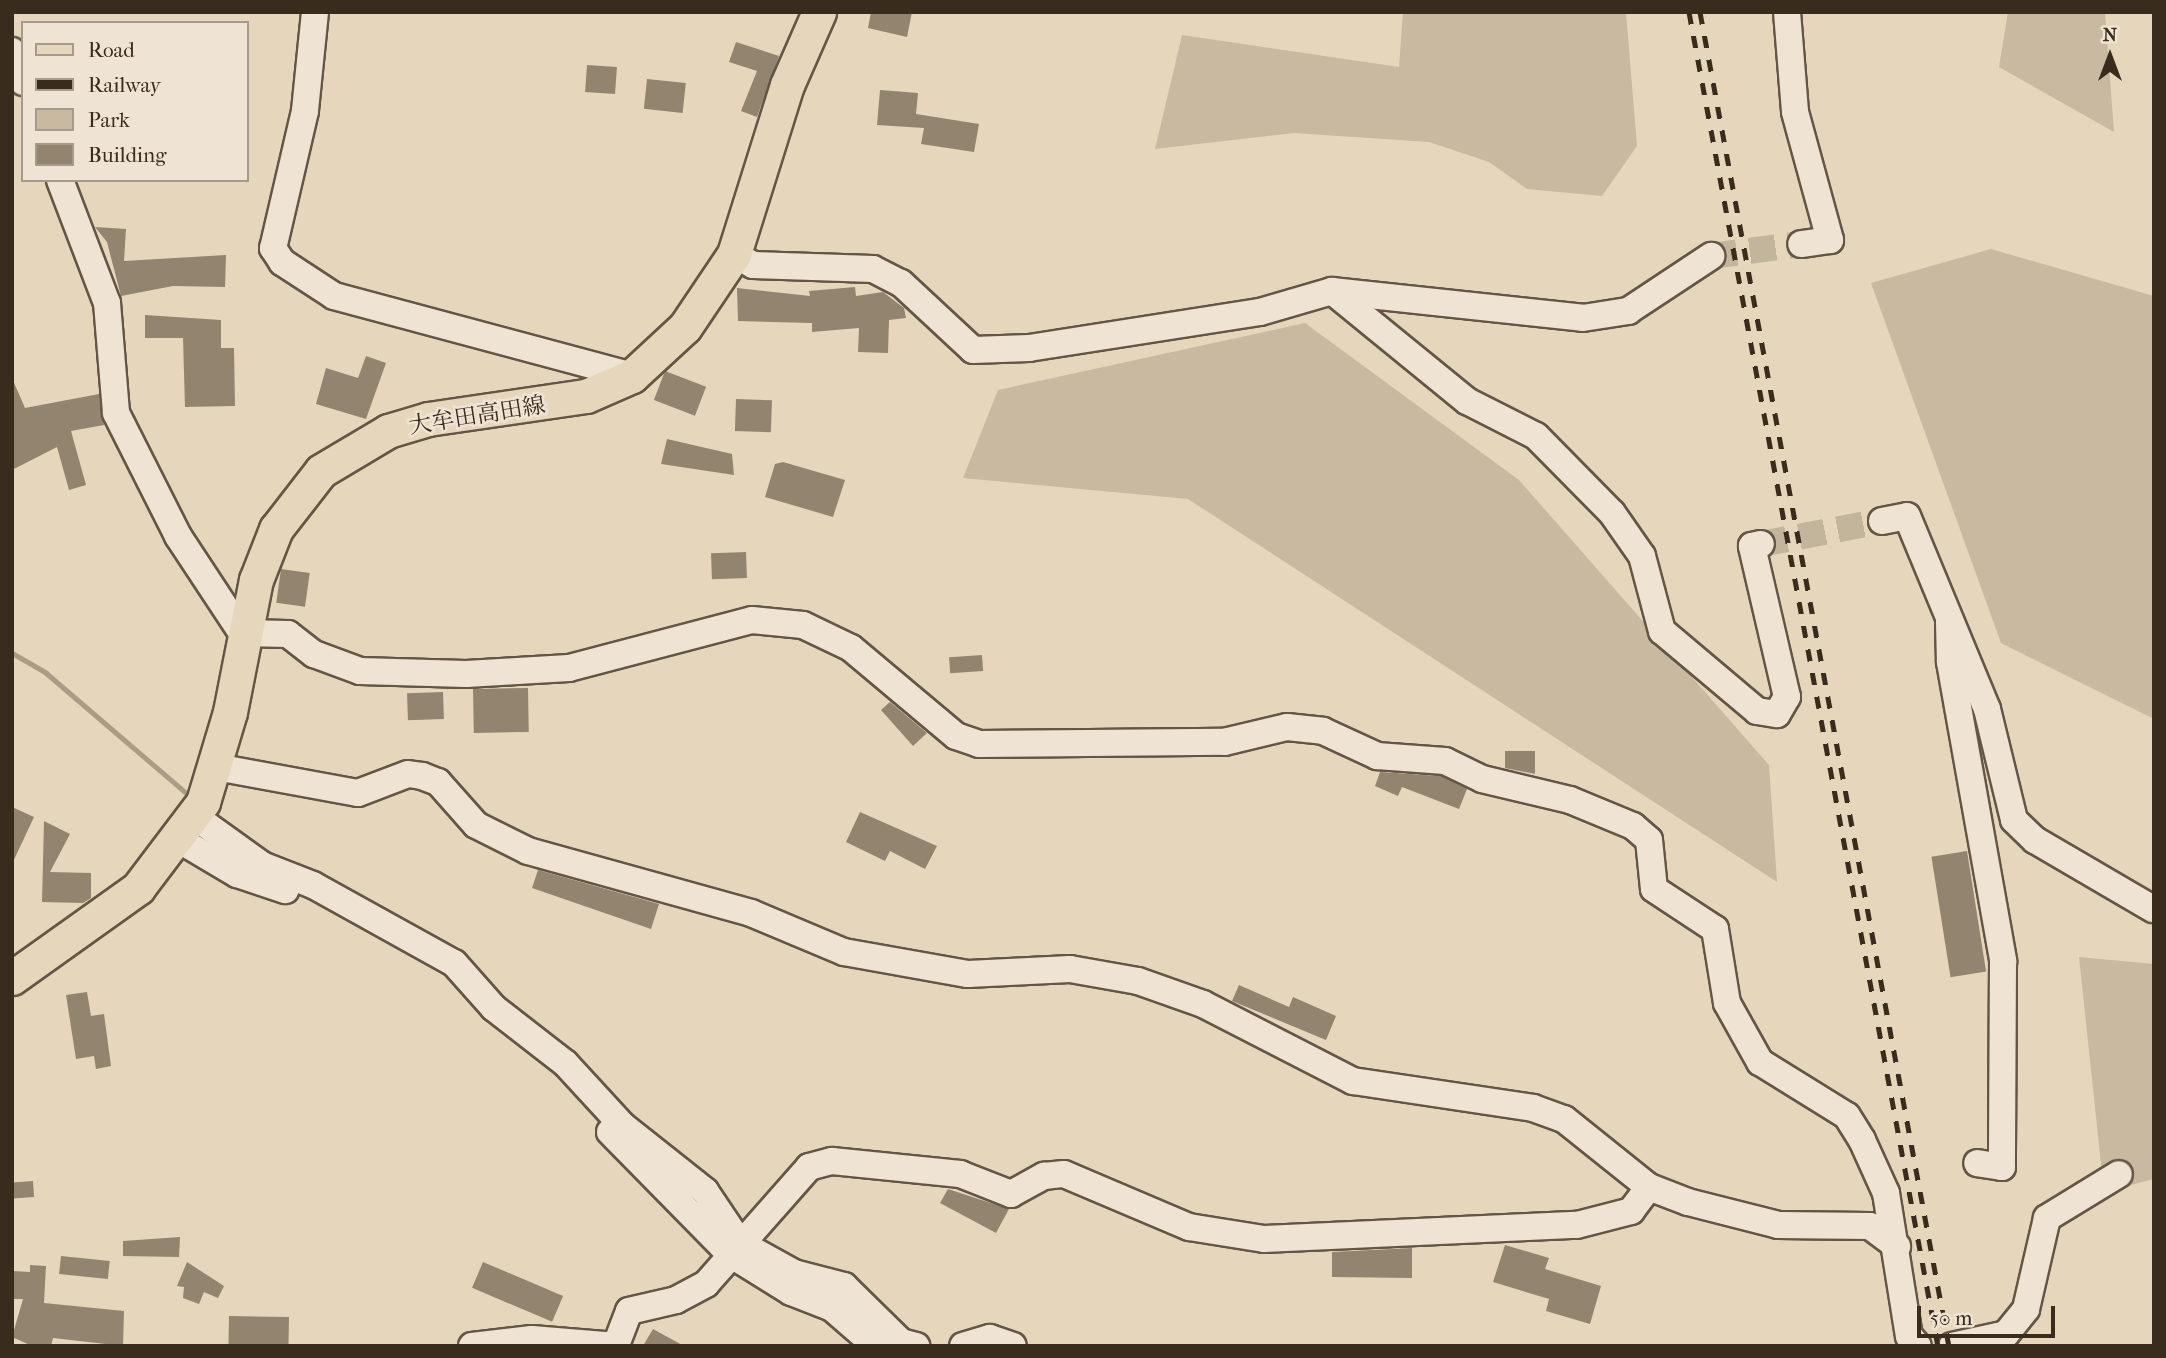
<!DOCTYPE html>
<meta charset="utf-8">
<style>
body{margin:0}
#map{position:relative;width:2166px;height:1358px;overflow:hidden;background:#e6d6bc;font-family:"IM FELL French Canon","Noto Serif JP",serif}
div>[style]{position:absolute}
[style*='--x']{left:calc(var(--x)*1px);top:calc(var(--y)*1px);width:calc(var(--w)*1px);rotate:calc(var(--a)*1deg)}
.green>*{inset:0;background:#c9b9a1}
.stream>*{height:5px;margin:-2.5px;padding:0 2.5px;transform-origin:2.5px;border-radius:2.5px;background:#ab9c86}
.building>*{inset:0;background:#938470;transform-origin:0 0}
.minor-tunnel>*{height:26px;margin-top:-13px;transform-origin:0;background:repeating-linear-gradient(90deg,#c3b49c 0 26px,transparent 0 39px)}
.roads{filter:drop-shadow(2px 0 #645645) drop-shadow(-2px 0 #645645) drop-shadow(0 2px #645645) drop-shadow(0 -2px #645645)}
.minor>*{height:26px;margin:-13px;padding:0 13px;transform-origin:13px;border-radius:13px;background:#efe4d3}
.major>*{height:33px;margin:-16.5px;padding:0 16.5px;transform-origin:16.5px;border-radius:16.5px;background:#e6d6bc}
.rail>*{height:5px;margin-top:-2.5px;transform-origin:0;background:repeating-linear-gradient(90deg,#392c1d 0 12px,transparent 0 24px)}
span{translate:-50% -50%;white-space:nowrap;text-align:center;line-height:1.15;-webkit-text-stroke:5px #efe4d3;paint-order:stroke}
.street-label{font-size:23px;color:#392c1d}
.frame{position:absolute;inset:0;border:14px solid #392c1d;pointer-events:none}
.legend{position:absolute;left:21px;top:21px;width:228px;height:161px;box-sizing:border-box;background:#efe4d3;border:2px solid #a69a8a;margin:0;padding:9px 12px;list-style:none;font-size:21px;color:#392c1d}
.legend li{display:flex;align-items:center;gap:14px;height:35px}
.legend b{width:35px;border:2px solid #a69a8a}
.north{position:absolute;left:2075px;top:21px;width:70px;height:70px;-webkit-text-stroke:5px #efe4d3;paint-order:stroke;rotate:0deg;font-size:19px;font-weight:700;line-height:28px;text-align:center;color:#392c1d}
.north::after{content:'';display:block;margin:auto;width:24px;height:32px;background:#392c1d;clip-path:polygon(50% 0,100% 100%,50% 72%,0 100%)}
.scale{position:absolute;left:1917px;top:1306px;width:138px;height:32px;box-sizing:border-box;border:4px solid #392c1d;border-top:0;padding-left:9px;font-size:21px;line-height:24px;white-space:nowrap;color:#392c1d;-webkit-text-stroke:5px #efe4d3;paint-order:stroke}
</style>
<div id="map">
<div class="green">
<div style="clip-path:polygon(1403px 12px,1626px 12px,1637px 146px,1602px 196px,1527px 189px,1489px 162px,1429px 142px,1294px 133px,1155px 149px,1182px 35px,1399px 67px)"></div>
<div style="clip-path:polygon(2008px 12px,2105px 12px,2114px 132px,1999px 67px)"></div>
<div style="clip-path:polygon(1991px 249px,2154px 296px,2154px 719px,2001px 643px,1871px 283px)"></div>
<div style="clip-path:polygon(1305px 323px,1519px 480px,1769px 765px,1777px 882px,1188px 499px,963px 478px,998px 390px)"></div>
<div style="clip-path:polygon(2079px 957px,2154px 964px,2154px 1179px,2104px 1192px)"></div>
</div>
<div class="stream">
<div style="--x:12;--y:653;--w:39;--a:30"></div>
<div style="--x:46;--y:673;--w:192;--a:40.6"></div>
<div style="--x:441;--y:941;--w:28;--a:32"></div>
</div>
<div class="building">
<div style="clip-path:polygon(871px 12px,912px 12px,907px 37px,868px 28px)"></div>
<div style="clip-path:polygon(736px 42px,779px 56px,757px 117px,741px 111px,757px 71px,729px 62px)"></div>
<div style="left:587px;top:65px;width:30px;height:27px;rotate:4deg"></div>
<div style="left:647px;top:79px;width:39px;height:30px;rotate:6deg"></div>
<div style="clip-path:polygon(880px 90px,918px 93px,916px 114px,979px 124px,974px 152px,921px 144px,924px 128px,877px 125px)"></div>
<div style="clip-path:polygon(95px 227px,126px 229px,124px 261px,226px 255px,225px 287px,173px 286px,121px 296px,107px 242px)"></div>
<div style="clip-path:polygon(855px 287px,856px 296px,883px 292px,904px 308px,906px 318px,889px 320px,888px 353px,858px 352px,859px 328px,812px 332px,812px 323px,738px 321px,737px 288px,810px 296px,809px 291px)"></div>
<div style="clip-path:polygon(145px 315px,221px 320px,221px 348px,234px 348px,235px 406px,185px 407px,183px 338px,145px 338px)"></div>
<div style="clip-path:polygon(366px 356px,386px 363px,366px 419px,316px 404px,326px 368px,358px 378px)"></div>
<div style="left:665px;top:371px;width:44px;height:31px;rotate:21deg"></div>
<div style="clip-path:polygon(12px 378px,25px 408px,99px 394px,104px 425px,71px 431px,86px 485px,69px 490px,57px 447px,12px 470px)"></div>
<div style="left:736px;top:399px;width:36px;height:32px;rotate:2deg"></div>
<div style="clip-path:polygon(667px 439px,732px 454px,734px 475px,661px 464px)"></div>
<div style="clip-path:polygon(783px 462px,845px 480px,833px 517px,765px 497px,775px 464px)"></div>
<div style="left:746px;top:552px;width:26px;height:35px;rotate:88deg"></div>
<div style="left:281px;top:569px;width:29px;height:34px;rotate:8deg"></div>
<div style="left:982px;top:655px;width:16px;height:33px;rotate:86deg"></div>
<div style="left:528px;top:688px;width:44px;height:55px;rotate:89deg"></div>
<div style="left:443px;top:692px;width:27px;height:36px;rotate:88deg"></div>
<div style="clip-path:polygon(890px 702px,927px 733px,913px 746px,881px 710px)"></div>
<div style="clip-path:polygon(1505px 751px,1535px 751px,1535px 774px,1505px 768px)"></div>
<div style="clip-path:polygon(1380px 772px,1441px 776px,1467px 789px,1459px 809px,1402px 787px,1398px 796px,1375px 786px)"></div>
<div style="clip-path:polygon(12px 807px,34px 817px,12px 864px)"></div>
<div style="clip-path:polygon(860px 812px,937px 846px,925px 869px,890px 851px,885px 861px,846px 842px)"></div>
<div style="clip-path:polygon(44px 821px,70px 834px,50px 872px,91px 873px,91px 898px,83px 903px,42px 902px)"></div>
<div style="left:1967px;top:851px;width:122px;height:36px;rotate:81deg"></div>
<div style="clip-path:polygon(538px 870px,659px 904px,651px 929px,532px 888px)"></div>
<div style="clip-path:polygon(1239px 985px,1289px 1007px,1293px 997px,1336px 1016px,1326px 1040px,1232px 1001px)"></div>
<div style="clip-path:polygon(87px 992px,91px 1016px,104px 1014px,111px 1066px,96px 1069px,94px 1056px,76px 1059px,66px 995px)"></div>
<div style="left:33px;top:1181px;width:16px;height:21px;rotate:86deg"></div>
<div style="clip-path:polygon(948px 1189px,1009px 1209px,996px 1233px,940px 1203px)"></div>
<div style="clip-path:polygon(180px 1237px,179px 1257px,123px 1256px,123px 1241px)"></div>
<div style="clip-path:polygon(1505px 1245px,1549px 1258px,1545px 1269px,1601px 1286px,1590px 1324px,1546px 1311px,1549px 1299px,1493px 1282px)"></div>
<div style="clip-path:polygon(1412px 1248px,1412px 1278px,1332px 1277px,1332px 1252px)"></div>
<div style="left:61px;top:1256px;width:49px;height:18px;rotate:6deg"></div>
<div style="clip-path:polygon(187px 1262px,224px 1286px,218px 1298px,204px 1292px,199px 1304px,183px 1298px,184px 1287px,177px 1286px)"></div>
<div style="left:483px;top:1262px;width:87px;height:28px;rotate:23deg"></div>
<div style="clip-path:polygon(30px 1265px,46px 1266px,44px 1303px,124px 1311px,123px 1346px,53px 1338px,51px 1346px,32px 1346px,12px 1337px,23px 1299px,12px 1299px,12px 1271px,30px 1272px)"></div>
<div style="left:229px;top:1316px;width:60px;height:30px;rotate:1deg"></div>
<div style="clip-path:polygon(653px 1329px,684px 1346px,643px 1346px)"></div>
</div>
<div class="minor-tunnel">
<div style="--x:1711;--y:256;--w:91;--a:-7.6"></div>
<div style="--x:1761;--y:544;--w:123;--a:-10.8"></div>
</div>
<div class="roads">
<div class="minor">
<div style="--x:315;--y:12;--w:100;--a:95.8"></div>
<div style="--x:305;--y:111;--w:141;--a:103.1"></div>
<div style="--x:273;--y:248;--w:17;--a:57"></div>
<div style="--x:282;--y:262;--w:62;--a:33.2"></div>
<div style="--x:334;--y:296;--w:309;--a:15"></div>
<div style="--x:1787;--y:12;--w:100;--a:85.4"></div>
<div style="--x:1795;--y:112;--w:133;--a:74.7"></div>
<div style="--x:1830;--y:240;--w:29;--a:172"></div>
<div style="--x:12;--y:51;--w:33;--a:70"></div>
<div style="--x:60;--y:180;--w:132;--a:69.1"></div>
<div style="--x:107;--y:303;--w:110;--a:85.3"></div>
<div style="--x:116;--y:413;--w:138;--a:63.2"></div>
<div style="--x:178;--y:536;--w:116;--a:56.6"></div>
<div style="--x:242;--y:633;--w:46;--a:1.2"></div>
<div style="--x:288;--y:634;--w:33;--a:38"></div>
<div style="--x:314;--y:654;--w:49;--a:20.3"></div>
<div style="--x:360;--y:671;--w:106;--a:1.6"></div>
<div style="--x:466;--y:674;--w:103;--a:-3.3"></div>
<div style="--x:569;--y:668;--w:189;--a:-14.7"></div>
<div style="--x:752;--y:620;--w:51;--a:5.6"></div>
<div style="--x:803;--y:625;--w:53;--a:25.6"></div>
<div style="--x:851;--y:648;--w:137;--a:40"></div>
<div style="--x:956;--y:736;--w:24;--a:19"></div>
<div style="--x:979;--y:744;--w:245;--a:-0.5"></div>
<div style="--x:1224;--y:742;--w:65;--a:-13.4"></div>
<div style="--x:1287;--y:727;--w:36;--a:6"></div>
<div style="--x:1323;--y:731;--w:60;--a:24.8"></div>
<div style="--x:1377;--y:756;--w:68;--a:4.2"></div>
<div style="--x:1445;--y:761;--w:41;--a:25.9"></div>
<div style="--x:1482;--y:779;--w:90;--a:13.4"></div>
<div style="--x:1570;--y:800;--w:68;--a:22.4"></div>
<div style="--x:1633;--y:826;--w:21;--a:41"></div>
<div style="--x:1649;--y:840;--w:49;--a:84.2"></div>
<div style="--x:1654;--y:889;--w:73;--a:33.3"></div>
<div style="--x:1715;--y:929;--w:75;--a:80.8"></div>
<div style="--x:1727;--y:1003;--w:68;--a:60.8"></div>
<div style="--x:1760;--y:1062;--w:102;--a:31.8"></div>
<div style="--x:1847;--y:1116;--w:28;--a:58"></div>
<div style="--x:1862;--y:1140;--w:58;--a:65.6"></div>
<div style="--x:1886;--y:1193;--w:145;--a:80.9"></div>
<div style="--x:1909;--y:1336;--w:13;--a:48"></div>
<div style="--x:734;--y:254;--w:22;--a:30"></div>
<div style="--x:753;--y:265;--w:120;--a:1.9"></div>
<div style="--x:873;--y:269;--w:31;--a:27"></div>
<div style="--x:901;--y:283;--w:98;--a:42.9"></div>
<div style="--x:973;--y:350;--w:56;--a:-2"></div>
<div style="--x:1029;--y:348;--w:234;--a:-8.9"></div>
<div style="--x:1260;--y:312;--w:75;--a:-16.3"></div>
<div style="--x:1332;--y:291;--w:252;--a:6.1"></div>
<div style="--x:1583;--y:318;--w:46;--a:-8.8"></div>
<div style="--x:1628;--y:311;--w:100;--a:-33.5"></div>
<div style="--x:1332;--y:291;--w:174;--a:39.2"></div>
<div style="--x:1467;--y:401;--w:77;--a:26.9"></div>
<div style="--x:1536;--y:436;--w:108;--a:45.4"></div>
<div style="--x:1612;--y:513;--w:52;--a:55.1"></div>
<div style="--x:1642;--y:556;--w:78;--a:75.1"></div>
<div style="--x:1662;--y:631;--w:124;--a:40.1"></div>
<div style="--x:1757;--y:711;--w:20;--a:9"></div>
<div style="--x:1777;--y:714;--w:20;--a:-60"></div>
<div style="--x:1787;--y:697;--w:155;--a:-103.1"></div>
<div style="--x:1752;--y:546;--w:9;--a:-13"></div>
<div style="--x:1882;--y:521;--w:25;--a:-11"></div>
<div style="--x:1907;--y:516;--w:209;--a:67.5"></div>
<div style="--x:1987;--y:709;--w:114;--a:76.3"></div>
<div style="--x:2014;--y:820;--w:29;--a:44"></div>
<div style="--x:2035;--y:840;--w:137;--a:30.3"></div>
<div style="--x:1949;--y:622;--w:40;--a:88.6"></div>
<div style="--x:1950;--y:662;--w:304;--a:79.9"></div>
<div style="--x:2003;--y:961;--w:206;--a:90.3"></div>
<div style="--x:2002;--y:1167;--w:25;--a:-171"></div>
<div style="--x:216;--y:767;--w:144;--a:10.4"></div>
<div style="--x:358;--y:793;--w:53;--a:-20.8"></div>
<div style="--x:408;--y:774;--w:14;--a:8"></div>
<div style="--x:422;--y:776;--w:17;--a:21"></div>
<div style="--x:438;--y:782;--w:57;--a:48.5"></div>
<div style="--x:476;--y:825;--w:58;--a:26.6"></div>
<div style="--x:528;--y:851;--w:231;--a:15.5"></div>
<div style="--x:751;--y:913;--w:101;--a:22.8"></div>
<div style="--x:844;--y:952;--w:126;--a:10.1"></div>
<div style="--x:968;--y:974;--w:102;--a:-2.8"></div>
<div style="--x:1070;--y:969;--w:69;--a:10"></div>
<div style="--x:1138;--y:981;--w:69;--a:19.5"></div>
<div style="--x:1203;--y:1004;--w:169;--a:27.2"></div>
<div style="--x:1353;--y:1081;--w:182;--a:8.5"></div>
<div style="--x:1533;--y:1108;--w:33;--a:20"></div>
<div style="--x:1564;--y:1119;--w:109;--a:38.7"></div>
<div style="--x:1649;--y:1187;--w:42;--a:21"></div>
<div style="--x:1688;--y:1202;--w:93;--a:14.3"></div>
<div style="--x:1778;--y:1225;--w:92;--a:0.6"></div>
<div style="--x:1870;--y:1226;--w:34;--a:37"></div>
<div style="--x:194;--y:816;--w:84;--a:35.8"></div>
<div style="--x:262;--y:865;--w:55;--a:21.4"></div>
<div style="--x:313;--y:885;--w:161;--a:29"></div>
<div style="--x:454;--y:963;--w:60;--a:48.4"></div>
<div style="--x:494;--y:1008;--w:90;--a:37.8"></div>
<div style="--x:565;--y:1063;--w:86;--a:47.4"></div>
<div style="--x:623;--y:1126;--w:105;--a:38.4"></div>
<div style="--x:705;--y:1191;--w:63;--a:56.1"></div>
<div style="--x:740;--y:1243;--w:62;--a:29.1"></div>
<div style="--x:794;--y:1273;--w:52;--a:14.6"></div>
<div style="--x:844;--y:1286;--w:80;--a:44.5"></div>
<div style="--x:901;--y:1342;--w:16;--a:15"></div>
<div style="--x:178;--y:839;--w:69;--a:30.7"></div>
<div style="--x:237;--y:874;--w:51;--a:18.4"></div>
<div style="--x:610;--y:1132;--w:171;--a:45.5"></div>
<div style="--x:730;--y:1254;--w:72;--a:31.9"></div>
<div style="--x:791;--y:1292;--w:44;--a:21.3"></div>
<div style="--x:832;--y:1308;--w:58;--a:40.8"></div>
<div style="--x:616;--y:1345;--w:36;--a:-69"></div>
<div style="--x:629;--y:1311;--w:48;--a:-13.2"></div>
<div style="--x:676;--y:1300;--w:34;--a:-28"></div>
<div style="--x:706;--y:1284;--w:156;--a:-48.6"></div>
<div style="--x:809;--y:1167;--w:24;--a:-15"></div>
<div style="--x:832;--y:1161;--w:129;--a:5.8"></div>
<div style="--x:960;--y:1174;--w:55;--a:21.4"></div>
<div style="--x:1011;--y:1194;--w:38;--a:-29"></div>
<div style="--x:1044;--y:1176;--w:20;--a:-6"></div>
<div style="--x:1064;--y:1174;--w:136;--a:23"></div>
<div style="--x:1189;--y:1227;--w:76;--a:9.1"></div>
<div style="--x:1264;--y:1239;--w:313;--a:-2.6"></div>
<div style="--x:1577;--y:1225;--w:56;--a:-14.5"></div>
<div style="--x:1631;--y:1211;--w:30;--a:-53"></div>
<div style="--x:472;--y:1346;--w:60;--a:-6.7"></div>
<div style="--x:532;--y:1339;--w:85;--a:4.7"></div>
<div style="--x:963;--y:1346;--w:28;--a:-17"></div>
<div style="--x:990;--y:1338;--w:24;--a:19"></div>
<div style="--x:1952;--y:1346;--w:55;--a:-12.5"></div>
<div style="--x:2006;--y:1334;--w:32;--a:-51"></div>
<div style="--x:2026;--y:1309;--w:93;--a:-77"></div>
<div style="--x:2047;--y:1218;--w:84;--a:-31.4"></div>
</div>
<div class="major">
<div style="--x:12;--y:978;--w:155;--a:-35.5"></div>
<div style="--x:138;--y:888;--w:108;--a:-52.9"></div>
<div style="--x:203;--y:802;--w:94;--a:-73.3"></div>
<div style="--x:230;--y:712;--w:135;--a:-78.9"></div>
<div style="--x:256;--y:580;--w:55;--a:-68.6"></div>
<div style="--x:276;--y:529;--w:73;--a:-52.2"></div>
<div style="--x:321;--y:471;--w:78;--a:-30.8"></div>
<div style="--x:388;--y:431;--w:42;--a:-16.7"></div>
<div style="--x:428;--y:419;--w:160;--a:-8.3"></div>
<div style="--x:586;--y:396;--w:50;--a:-23.5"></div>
<div style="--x:632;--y:376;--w:72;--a:-42.8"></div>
<div style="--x:685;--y:327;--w:88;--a:-56.1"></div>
<div style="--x:734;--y:254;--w:177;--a:-72.6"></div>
<div style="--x:787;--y:85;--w:80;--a:-66.3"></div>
</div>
</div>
<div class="rail">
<div style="--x:1689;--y:12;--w:1357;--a:79.43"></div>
<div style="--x:1700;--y:12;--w:1357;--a:79.43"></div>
</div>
<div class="street-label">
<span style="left:477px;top:416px;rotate:-9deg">大牟田高田線</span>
</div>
<div class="frame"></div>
<ul class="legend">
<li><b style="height:9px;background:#e6d6bc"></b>Road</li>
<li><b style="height:9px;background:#392c1d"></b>Railway</li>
<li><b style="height:19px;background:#c9b9a1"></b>Park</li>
<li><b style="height:19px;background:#938470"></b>Building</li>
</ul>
<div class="north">N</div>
<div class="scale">50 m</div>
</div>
